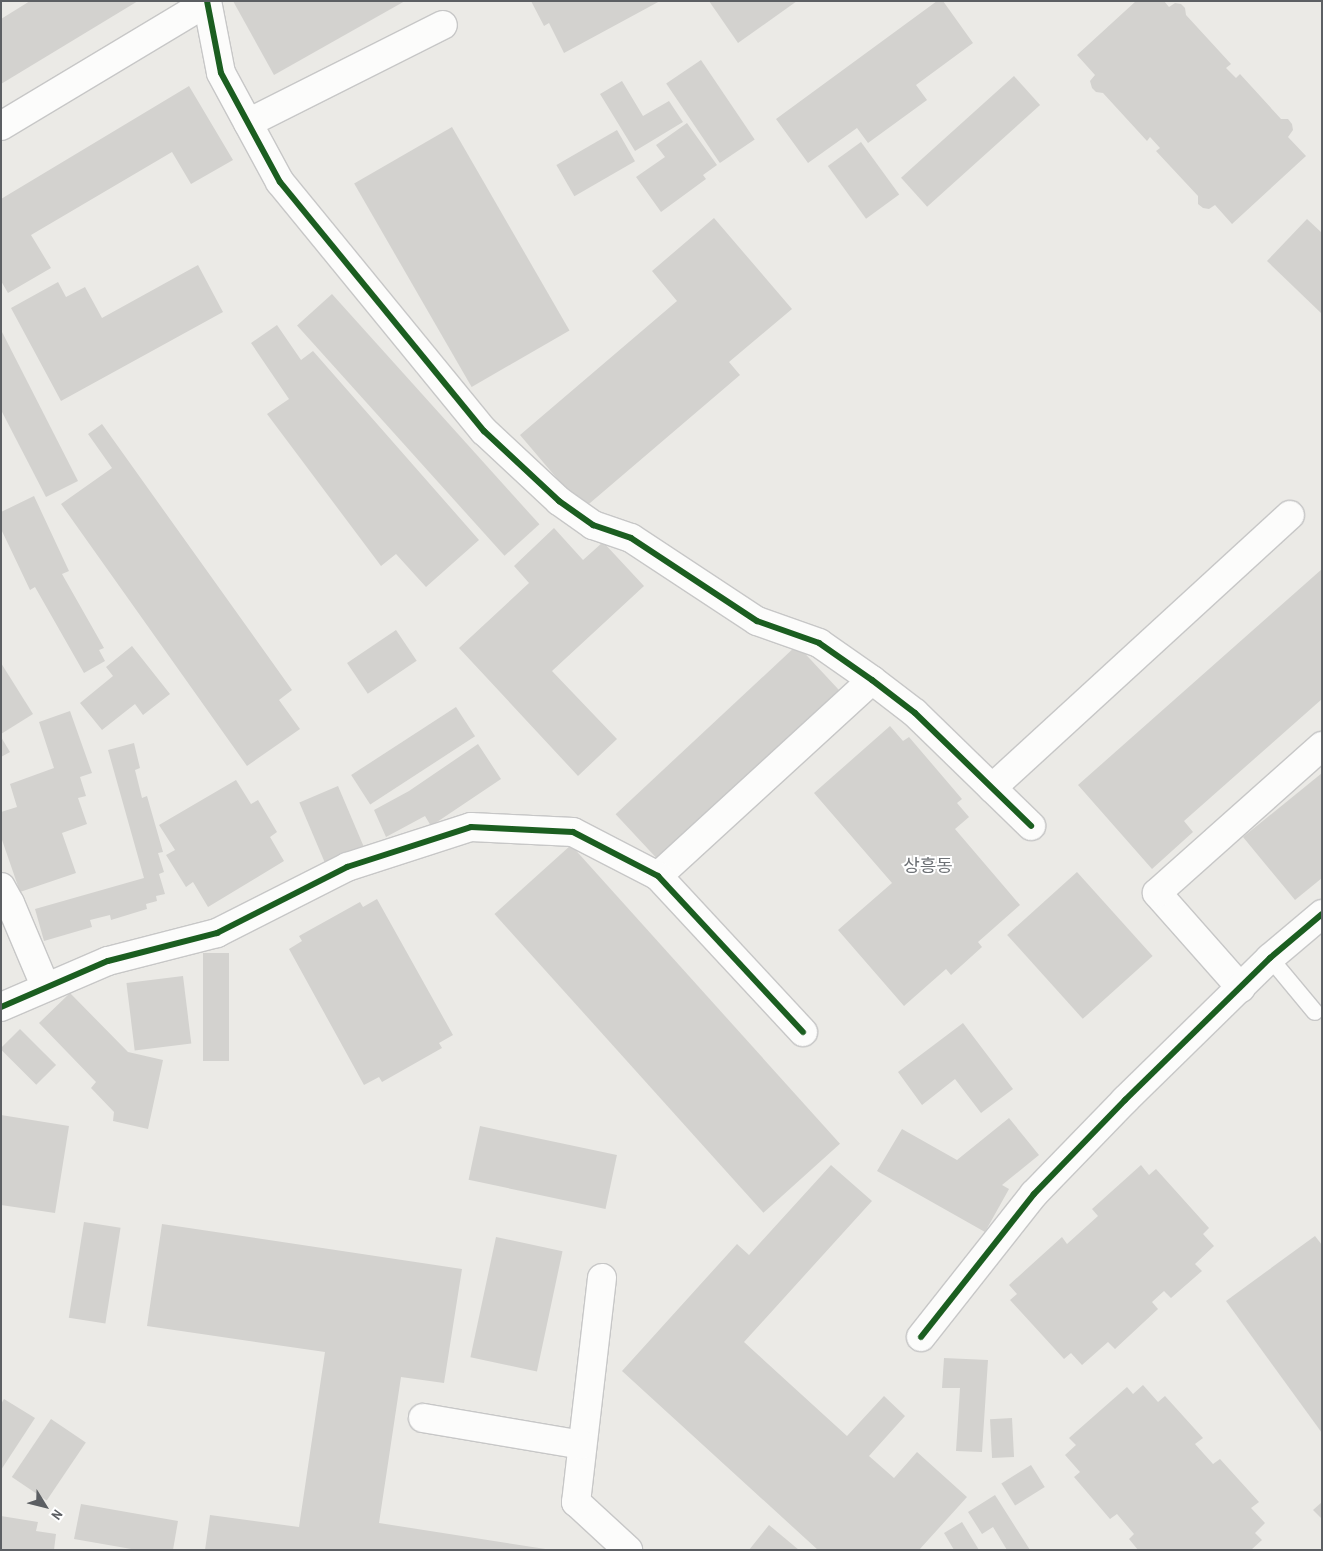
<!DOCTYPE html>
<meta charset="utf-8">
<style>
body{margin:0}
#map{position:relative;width:1323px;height:1551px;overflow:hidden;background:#ebeae6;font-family:"Archivo Narrow","Noto Sans KR",sans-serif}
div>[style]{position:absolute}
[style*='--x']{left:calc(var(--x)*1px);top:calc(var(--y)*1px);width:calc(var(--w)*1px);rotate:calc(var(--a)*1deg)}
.building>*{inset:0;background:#d3d2cf;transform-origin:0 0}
.roads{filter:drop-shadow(1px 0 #c7c7c7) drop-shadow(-1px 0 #c7c7c7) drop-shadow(0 1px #c7c7c7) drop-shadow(0 -1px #c7c7c7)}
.service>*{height:16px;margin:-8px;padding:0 8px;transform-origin:8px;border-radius:8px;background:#fcfcfb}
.minor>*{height:28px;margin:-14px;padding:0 14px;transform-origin:14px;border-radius:14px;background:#fcfcfb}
.cycleway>*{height:6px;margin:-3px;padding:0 3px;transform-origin:3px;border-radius:3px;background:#1b5e20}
span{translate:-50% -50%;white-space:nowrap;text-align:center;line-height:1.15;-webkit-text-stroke:4px #fff;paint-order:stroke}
.quarter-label{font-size:18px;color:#6d7175}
.frame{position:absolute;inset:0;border:2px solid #5c5f63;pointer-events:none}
.north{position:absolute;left:20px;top:1481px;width:50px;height:50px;-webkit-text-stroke:4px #fff;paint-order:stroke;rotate:126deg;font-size:14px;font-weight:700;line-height:20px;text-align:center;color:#5c5f63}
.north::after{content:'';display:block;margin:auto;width:18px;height:22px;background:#5c5f63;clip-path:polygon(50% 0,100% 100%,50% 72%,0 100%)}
</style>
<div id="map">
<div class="building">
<div style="clip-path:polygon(30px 1px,138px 1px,1px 84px,1px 19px)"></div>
<div style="clip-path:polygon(233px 1px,405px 1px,274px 75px)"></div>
<div style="clip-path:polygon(531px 1px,660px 1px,564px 53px,549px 23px,544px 26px)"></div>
<div style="clip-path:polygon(709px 1px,797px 1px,738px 43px)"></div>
<div style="clip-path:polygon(937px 1px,943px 1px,973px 43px,916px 85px,927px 100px,868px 143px,857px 128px,808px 163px,776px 119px)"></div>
<div style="clip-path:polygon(1136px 1px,1164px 1px,1169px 7px,1175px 3px,1181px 4px,1185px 8px,1186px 15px,1231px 64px,1226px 68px,1236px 78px,1240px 74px,1281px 119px,1288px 119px,1292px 124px,1293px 130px,1288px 137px,1306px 156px,1232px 224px,1215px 205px,1209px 209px,1203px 208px,1198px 204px,1198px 196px,1156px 151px,1160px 148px,1150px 137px,1147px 141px,1103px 93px,1096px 92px,1092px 88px,1090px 81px,1095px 75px,1077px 55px)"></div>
<div style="left:701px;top:60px;width:96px;height:42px;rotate:56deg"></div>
<div style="left:1014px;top:76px;width:39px;height:152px;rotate:48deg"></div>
<div style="clip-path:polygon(622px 81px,643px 116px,669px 101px,683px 122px,635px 151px,600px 94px)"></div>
<div style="clip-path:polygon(189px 86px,233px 160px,191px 184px,172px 152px,31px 235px,51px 268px,8px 293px,1px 281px,1px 199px)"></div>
<div style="clip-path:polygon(687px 123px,717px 165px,703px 175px,706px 179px,661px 212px,636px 177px,665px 157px,656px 145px)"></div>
<div style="left:452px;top:127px;width:235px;height:113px;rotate:60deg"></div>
<div style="left:617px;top:130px;width:36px;height:70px;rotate:60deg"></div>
<div style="left:861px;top:142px;width:65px;height:41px;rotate:54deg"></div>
<div style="clip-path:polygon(714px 218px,792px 309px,729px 362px,740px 375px,583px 509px,520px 435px,677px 301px,652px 271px)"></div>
<div style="clip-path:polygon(1307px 219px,1322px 233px,1322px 314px,1267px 261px)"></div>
<div style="clip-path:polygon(198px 265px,223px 312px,61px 401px,11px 308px,58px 282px,66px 297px,85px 287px,102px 318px)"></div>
<div style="left:332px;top:294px;width:310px;height:47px;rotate:48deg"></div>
<div style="clip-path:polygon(277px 325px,301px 360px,313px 351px,479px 540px,426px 587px,396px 554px,381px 566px,267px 414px,289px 399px,251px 343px)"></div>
<div style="clip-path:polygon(1px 330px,78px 481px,46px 497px,1px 410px)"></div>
<div style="clip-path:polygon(102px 424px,292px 690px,279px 700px,300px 729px,247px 766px,61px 504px,112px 468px,88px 434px)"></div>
<div style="clip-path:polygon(34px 496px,69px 571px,62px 574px,104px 648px,99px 650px,105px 661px,84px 673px,35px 587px,30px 590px,1px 529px,1px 512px)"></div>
<div style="clip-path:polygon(554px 528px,583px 560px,603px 542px,644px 586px,552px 671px,617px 739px,578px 776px,459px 648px,529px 583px,514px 566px)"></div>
<div style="clip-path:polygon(1322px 569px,1322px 699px,1184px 821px,1193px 832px,1152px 869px,1078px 785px)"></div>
<div style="left:396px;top:630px;width:37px;height:59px;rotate:56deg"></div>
<div style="left:797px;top:645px;width:67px;height:248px;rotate:47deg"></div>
<div style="clip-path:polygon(132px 646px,170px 694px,143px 715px,135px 704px,102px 730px,80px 703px,113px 676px,106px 667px)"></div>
<div style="clip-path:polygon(1px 663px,33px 714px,1px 734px)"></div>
<div style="left:456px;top:707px;width:35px;height:125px;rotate:57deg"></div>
<div style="clip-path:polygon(70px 711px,92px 773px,80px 777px,86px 796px,78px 798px,87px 824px,62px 833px,76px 873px,20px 892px,1px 837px,1px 812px,17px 807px,10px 784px,54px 768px,39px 722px)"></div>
<div style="clip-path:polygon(890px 726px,903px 741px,909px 737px,962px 799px,957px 803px,969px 817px,955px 829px,1020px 905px,978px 942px,982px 947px,951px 975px,946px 969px,904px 1006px,838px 930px,892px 883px,814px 793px)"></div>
<div style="clip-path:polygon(1px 737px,10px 752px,1px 757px)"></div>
<div style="clip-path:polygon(134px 743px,140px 768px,135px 770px,142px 798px,147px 796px,163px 852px,158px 853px,164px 872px,159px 874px,165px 894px,156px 896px,157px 901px,146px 904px,147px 909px,111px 920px,110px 915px,90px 920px,92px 927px,44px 941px,35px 909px,144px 878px,108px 750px)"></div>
<div style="clip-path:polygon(478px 744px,501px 779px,431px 826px,425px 816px,386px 837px,374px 810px,409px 791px)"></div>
<div style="clip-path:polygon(1322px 773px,1322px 878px,1295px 900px,1243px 837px)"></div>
<div style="clip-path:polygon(236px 780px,251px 804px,258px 800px,277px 832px,270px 837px,284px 861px,208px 907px,193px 882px,186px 887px,166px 855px,175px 850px,159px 825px)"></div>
<div style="left:338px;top:786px;width:66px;height:42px;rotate:67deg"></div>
<div style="left:571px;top:845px;width:402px;height:103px;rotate:48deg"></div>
<div style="left:1077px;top:872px;width:113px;height:94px;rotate:48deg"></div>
<div style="clip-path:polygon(377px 899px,453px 1035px,439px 1043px,442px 1048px,382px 1082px,379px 1077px,364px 1085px,289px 949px,302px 941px,299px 936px,360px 902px,363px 907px)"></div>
<div style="left:203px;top:953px;width:26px;height:108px"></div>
<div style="left:183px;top:976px;width:68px;height:57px;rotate:83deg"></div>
<div style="clip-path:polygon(70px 993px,128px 1052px,163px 1060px,148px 1129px,113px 1121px,114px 1112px,91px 1088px,96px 1082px,39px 1023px)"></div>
<div style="clip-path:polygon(963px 1023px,1013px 1089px,981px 1113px,955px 1079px,922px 1105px,898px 1072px)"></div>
<div style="left:20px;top:1029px;width:51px;height:28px;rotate:45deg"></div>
<div style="clip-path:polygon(1px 1115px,69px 1126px,55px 1213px,1px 1205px)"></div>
<div style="clip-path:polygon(1009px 1118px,1039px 1155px,1002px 1185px,1009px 1189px,985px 1232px,877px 1171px,902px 1129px,957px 1160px)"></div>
<div style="left:480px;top:1126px;width:140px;height:55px;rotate:12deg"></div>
<div style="clip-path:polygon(831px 1165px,872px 1201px,744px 1342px,847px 1436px,884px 1396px,905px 1416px,869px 1456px,894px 1478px,917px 1452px,967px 1497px,919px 1550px,818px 1550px,622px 1371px,737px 1244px,749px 1255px)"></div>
<div style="clip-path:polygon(1141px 1165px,1149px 1175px,1156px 1169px,1209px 1228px,1203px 1234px,1214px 1246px,1195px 1264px,1202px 1271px,1171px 1298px,1164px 1291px,1152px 1302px,1158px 1309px,1115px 1349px,1108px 1342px,1082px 1365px,1071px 1353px,1064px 1359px,1010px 1300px,1017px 1294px,1009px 1285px,1062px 1237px,1067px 1244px,1098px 1216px,1092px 1209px)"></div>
<div style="left:84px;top:1222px;width:37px;height:97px;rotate:9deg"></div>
<div style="clip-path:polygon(162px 1224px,462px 1269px,444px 1383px,401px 1377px,379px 1523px,552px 1550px,205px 1550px,210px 1515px,299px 1527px,325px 1352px,147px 1326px)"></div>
<div style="clip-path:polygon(1315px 1236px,1322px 1245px,1322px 1433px,1226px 1301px)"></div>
<div style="left:496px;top:1237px;width:68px;height:123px;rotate:12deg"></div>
<div style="clip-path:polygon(944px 1358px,988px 1360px,982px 1452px,956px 1451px,960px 1388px,942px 1388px)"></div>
<div style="clip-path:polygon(1143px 1385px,1158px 1402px,1165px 1396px,1203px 1438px,1195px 1444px,1213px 1464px,1220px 1459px,1259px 1502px,1251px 1508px,1265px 1523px,1255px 1533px,1262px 1540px,1251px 1550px,1138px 1550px,1129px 1539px,1134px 1534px,1117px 1514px,1110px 1519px,1074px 1477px,1080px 1472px,1065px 1455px,1076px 1445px,1069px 1438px,1127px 1387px,1133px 1394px)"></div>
<div style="clip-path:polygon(4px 1399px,35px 1418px,1px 1470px,1px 1404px)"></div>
<div style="left:1012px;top:1418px;width:39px;height:22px;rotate:87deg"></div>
<div style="left:51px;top:1419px;width:42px;height:70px;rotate:34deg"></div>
<div style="left:1031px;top:1465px;width:26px;height:35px;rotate:58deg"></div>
<div style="clip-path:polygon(995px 1495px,1030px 1550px,1007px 1550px,993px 1527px,982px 1534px,968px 1512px)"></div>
<div style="clip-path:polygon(1322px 1502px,1322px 1519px,1313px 1510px)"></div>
<div style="clip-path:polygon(81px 1504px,178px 1521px,173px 1550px,137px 1550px,74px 1539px)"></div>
<div style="clip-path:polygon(1px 1516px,38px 1522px,36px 1531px,56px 1534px,54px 1550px,1px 1550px)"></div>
<div style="clip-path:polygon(962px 1522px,979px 1550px,954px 1550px,944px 1533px)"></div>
<div style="clip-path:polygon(769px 1525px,799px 1550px,749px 1550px)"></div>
</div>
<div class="roads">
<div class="service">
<div style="--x:1270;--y:958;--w:70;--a:50.2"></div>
</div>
<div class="minor">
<div style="--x:207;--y:1;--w:73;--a:79"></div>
<div style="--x:221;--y:73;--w:124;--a:61.6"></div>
<div style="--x:280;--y:182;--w:322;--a:50.7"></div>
<div style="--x:484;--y:431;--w:103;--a:43"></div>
<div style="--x:559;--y:501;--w:42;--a:35.2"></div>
<div style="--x:593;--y:525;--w:40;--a:18.9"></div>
<div style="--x:631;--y:538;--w:151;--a:33.4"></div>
<div style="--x:757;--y:621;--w:66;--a:19.5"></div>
<div style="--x:819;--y:643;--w:65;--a:34.9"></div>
<div style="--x:872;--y:680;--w:54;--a:37.5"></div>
<div style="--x:915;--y:713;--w:162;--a:44.2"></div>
<div style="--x:248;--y:123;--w:218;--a:-26.7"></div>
<div style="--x:1;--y:126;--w:240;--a:-31"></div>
<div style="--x:992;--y:788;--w:404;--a:-42.5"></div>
<div style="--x:658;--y:876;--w:290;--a:-42.5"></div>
<div style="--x:1;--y:887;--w:18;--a:61"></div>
<div style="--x:10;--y:903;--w:90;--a:67.1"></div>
<div style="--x:1241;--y:988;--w:127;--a:-131.5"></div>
<div style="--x:1157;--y:893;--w:221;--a:-41.7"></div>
<div style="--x:1;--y:1007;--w:116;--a:-23.3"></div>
<div style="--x:108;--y:961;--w:113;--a:-14.4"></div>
<div style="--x:217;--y:933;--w:146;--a:-26.9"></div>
<div style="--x:347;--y:867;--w:130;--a:-17.9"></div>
<div style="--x:471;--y:827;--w:102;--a:2.8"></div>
<div style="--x:573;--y:832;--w:96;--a:27.4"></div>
<div style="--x:658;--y:876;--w:213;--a:47.1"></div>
<div style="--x:602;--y:1278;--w:226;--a:96.6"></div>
<div style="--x:576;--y:1502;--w:71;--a:42.7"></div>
<div style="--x:921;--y:1337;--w:182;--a:-51.7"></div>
<div style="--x:1034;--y:1194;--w:131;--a:-45.9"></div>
<div style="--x:1125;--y:1100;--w:203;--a:-44.4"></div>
<div style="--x:1270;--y:958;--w:68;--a:-40.2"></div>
<div style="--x:423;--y:1418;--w:161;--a:9.6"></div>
</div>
</div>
<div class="cycleway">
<div style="--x:207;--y:1;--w:73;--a:79"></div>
<div style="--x:221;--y:73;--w:124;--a:61.6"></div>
<div style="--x:280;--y:182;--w:322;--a:50.7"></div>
<div style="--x:484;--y:431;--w:103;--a:43"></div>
<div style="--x:559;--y:501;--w:42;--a:35.2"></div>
<div style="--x:593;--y:525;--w:40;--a:18.9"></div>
<div style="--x:631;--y:538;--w:151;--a:33.4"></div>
<div style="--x:757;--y:621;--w:66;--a:19.5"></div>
<div style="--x:819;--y:643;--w:65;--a:34.9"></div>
<div style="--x:872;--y:680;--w:54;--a:37.5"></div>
<div style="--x:915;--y:713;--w:162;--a:44.2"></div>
<div style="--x:1;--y:1007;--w:116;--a:-23.3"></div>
<div style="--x:108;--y:961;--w:113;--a:-14.4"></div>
<div style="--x:217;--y:933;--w:146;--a:-26.9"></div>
<div style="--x:347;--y:867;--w:130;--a:-17.9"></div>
<div style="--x:471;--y:827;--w:102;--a:2.8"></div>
<div style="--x:573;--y:832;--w:96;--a:27.4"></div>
<div style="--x:658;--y:876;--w:213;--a:47.1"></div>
<div style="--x:921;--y:1337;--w:182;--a:-51.7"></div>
<div style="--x:1034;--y:1194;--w:131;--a:-45.9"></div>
<div style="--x:1125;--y:1100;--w:203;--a:-44.4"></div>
<div style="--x:1270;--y:958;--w:68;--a:-40.2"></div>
</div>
<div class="quarter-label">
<span style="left:928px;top:866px">상흥동</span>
</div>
<div class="frame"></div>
<div class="north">N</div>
</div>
